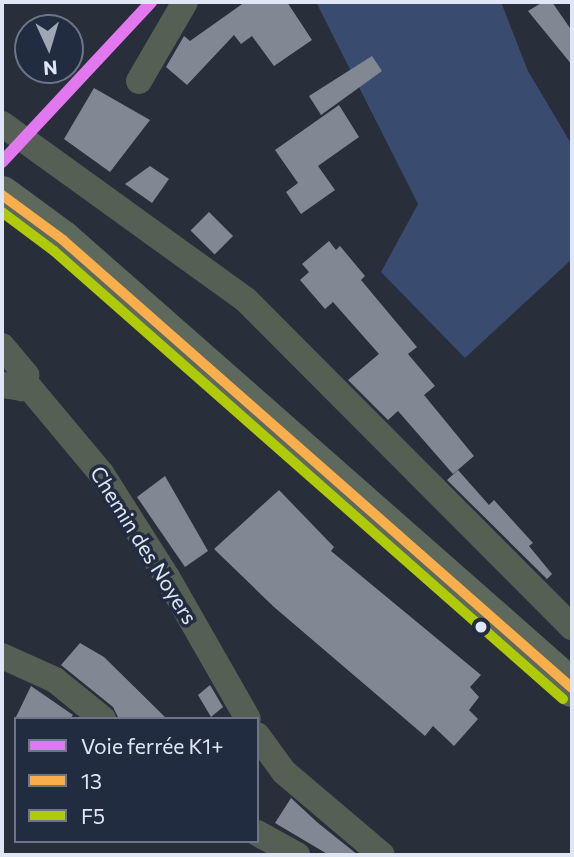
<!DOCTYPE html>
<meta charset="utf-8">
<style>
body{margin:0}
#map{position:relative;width:574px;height:857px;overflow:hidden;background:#282e3a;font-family:Commissioner,sans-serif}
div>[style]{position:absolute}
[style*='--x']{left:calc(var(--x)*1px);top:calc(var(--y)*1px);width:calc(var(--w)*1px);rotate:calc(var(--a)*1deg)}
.green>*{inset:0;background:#394b6e}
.building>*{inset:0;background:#828893;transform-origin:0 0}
.minor>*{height:26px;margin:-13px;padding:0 13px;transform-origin:13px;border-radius:13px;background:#565f54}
.primary>*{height:38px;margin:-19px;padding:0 19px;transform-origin:19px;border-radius:19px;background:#5c695c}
.bus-1>*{height:10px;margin:-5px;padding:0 5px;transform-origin:5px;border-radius:5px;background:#f8ae4b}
.bus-2>*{height:10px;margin:-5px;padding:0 5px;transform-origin:5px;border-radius:5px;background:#afcb08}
.rail-1>*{height:12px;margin:-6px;padding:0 6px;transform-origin:6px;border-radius:6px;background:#e278ef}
.dots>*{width:19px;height:19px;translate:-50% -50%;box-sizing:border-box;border:4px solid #212c41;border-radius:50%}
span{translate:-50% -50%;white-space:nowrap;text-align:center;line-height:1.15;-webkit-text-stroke:7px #212c41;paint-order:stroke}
.street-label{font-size:21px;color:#dfe6f5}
.frame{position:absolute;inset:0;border:4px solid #dfe6f5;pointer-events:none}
.legend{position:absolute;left:14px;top:717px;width:245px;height:126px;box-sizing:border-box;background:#212c41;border:2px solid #6d7689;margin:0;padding:9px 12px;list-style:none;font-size:21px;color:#dfe6f5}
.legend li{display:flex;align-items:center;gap:14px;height:35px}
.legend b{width:35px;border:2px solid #6d7689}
.north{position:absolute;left:14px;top:14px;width:70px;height:70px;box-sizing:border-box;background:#212c41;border:2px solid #6d7689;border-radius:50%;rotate:176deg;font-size:19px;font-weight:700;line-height:28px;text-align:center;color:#dfe6f5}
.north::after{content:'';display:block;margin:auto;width:24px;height:32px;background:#9fa6b4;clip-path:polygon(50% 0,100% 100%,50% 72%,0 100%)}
</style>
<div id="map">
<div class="green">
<div style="clip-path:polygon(316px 2px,501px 2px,528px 71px,572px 145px,572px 259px,465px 358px,381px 272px,418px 204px)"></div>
</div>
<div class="building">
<div style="clip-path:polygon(245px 2px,287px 2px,312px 40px,274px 66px,252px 36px,241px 44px,234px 35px,187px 85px,166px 67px,184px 36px,190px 41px)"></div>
<div style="clip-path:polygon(543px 2px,552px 2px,572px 31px,572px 65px,528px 11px)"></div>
<div style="clip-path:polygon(372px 56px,382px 71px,321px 115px,309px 96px)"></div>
<div style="clip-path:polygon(94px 88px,150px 120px,110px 172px,64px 139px)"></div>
<div style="clip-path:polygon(339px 105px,359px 137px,318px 166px,335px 190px,301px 214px,286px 192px,298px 183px,275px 150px)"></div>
<div style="clip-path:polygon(150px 166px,169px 179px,152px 203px,125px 184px)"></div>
<div style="left:209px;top:212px;width:34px;height:26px;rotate:45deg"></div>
<div style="clip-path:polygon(329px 241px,336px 250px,340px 246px,365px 276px,361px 280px,417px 347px,408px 354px,435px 386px,424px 395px,474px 456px,453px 474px,398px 411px,388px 420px,348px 380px,379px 354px,333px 302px,325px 309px,300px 280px,309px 272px,302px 264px)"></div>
<div style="clip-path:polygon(458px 470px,489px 505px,494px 500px,533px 543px,529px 546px,552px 574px,547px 579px,447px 480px)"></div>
<div style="clip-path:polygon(165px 476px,208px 551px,185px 567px,137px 497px)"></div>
<div style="clip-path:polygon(279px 490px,334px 547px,331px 551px,481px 675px,470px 687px,479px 697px,469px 710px,478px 719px,454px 746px,433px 726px,425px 736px,274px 607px,214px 549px)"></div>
<div style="clip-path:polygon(80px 643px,104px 657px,167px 719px,118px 717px,113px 707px,61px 665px)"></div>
<div style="clip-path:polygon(210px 685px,223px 707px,211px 717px,198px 695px)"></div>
<div style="clip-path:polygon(31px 686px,73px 715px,70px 719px,15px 719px)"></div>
<div style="clip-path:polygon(291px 798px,318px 823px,358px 855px,329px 855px,275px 823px)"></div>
</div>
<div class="minor">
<div style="--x:139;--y:81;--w:91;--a:-59.8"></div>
<div style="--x:2;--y:124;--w:301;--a:35.8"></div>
<div style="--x:246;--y:300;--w:462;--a:45.1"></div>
<div style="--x:2;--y:346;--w:38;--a:50"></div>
<div style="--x:26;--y:375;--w:14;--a:107"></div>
<div style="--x:22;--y:388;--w:20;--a:-171"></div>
<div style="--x:24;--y:381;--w:120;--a:50.1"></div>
<div style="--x:101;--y:473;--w:123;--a:57.6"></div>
<div style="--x:167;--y:577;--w:163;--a:60.3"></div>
<div style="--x:2;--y:656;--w:58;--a:24.4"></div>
<div style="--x:55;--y:680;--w:62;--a:39.1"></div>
<div style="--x:257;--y:735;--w:46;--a:53.9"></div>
<div style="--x:284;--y:772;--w:128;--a:40.3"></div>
<div style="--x:257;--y:833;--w:46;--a:28.8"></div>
</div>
<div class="primary">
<div style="--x:2;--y:195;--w:76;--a:36.4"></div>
<div style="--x:63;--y:240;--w:678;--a:41.35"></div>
</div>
<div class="bus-1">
<div style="--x:2;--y:195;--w:76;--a:36.4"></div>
<div style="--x:63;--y:240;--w:678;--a:41.35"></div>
</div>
<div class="bus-2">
<div style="--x:2;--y:212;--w:65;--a:36.9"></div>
<div style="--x:54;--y:251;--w:678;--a:41.35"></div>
</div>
<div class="rail-1">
<div style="--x:2;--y:162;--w:219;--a:-47"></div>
</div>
<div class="dots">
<div style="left:481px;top:627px;background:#dfe6f5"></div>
</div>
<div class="street-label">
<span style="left:144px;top:545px;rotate:58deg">Chemin des Noyers</span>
</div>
<div class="frame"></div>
<ul class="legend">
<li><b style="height:9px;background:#e278ef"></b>Voie ferrée K1+</li>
<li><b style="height:9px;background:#f8ae4b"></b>13</li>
<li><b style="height:9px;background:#afcb08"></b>F5</li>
</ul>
<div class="north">N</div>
</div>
